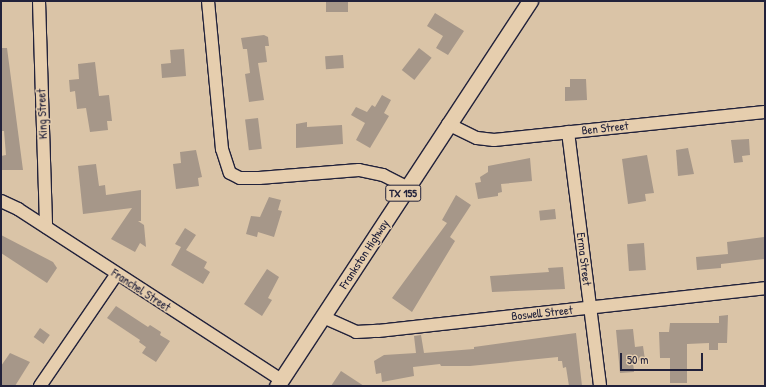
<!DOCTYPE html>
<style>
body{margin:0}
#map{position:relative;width:766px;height:387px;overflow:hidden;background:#dac4a7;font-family:"Patrick Hand",sans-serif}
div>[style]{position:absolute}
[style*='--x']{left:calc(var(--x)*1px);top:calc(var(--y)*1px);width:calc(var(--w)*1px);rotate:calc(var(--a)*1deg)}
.building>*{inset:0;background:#a69789;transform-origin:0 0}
.roads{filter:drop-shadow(1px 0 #22223b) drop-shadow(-1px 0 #22223b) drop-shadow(0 1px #22223b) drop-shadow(0 -1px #22223b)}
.minor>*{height:12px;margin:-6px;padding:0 6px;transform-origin:6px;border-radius:6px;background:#e6ceae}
.major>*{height:15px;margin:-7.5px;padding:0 7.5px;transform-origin:7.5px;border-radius:7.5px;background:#e6ceae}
span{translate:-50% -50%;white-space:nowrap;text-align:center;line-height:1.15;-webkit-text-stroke:3px #e6ceae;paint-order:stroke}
.shield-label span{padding:1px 3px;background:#e6ceae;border:1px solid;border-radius:3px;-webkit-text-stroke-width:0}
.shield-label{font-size:11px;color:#22223b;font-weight:700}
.street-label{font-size:12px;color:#22223b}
.frame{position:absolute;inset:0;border:2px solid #22223b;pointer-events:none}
.scale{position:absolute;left:620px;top:353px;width:83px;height:18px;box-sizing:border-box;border:2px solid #22223b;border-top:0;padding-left:5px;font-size:12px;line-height:14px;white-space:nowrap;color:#22223b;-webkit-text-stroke:3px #e6ceae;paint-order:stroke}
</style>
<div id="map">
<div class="building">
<div style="left:326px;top:1px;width:22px;height:11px"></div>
<div style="clip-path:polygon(435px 13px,464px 31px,448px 55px,436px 48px,443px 36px,427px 26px)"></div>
<div style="clip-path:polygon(264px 35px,268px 37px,269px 46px,265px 46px,267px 62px,258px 63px,264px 100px,249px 102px,245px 74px,250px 73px,247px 49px,243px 49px,241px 38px)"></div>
<div style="clip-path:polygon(1px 48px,7px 48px,23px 170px,1px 170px,1px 156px,6px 155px,4px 131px,1px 131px)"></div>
<div style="left:419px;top:48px;width:16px;height:28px;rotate:38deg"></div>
<div style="clip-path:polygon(184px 49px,186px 76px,162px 78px,161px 64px,171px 63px,170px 50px)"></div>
<div style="left:343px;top:55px;width:13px;height:18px;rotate:86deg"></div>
<div style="clip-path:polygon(95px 62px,99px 96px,109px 95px,112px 121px,107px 121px,108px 130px,90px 132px,86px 108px,77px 109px,75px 91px,70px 92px,69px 80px,79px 79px,78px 64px)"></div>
<div style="clip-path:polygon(570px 79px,586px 79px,587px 100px,565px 101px,565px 87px,570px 87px)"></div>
<div style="clip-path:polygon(382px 95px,391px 100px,384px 113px,389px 116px,370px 148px,356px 140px,365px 123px,351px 115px,356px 107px,367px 112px,372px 105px,375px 107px)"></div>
<div style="left:258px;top:118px;width:31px;height:13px;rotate:83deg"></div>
<div style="clip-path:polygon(307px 122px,307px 127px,342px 125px,343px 144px,296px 148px,296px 124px)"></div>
<div style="clip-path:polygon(749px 139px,750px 155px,742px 156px,743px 162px,734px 163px,731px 140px)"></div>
<div style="clip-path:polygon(688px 148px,694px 174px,678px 176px,676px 150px)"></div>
<div style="clip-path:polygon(196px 150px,202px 177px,198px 178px,199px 186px,176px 189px,173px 164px,181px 163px,180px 152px)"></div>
<div style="clip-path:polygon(647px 155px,654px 193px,645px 194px,646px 201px,628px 204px,622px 159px)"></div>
<div style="clip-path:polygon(530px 158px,532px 181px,501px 184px,502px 192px,498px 193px,498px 196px,478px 199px,475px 183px,481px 182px,480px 177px,488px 172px,488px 166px)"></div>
<div style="clip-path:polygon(96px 164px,99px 186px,105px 185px,106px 195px,141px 190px,141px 221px,138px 221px,144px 225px,146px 247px,140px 243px,135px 252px,111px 239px,132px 208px,83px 214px,78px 166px)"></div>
<div style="clip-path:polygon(456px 195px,471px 205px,450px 237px,455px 241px,412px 312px,392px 298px,447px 223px,442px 220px)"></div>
<div style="clip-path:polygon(269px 197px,281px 200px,278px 210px,282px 211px,274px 237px,258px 232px,257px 237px,246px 234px,251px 216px,260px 217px)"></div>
<div style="left:555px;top:209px;width:10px;height:16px;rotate:84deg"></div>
<div style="clip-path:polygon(185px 228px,196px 235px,186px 250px,207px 262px,204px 268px,210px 272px,203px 284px,171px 265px,181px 247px,175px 244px)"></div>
<div style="clip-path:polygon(1px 235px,53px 262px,57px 268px,47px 283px,1px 253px)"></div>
<div style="clip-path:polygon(764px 237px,765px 259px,721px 264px,721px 268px,697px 270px,696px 257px,728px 254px,727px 242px)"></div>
<div style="left:644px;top:243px;width:27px;height:17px;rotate:86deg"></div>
<div style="clip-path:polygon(563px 267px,565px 289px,492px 292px,490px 276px,549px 272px,548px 268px)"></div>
<div style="clip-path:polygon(267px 269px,279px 277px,268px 298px,272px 300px,262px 316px,244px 304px)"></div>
<div style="clip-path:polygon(116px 306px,148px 327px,150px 325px,161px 332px,160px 335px,170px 341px,156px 362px,142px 353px,146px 347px,139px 342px,140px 340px,107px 318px)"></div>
<div style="clip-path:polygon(728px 315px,727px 343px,718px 343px,718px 350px,709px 350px,709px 343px,687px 344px,687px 383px,670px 383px,670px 358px,660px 358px,659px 332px,669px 332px,670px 323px,719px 323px,719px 316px)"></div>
<div style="left:40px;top:328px;width:12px;height:11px;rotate:35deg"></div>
<div style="clip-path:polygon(633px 329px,635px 347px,643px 346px,645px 360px,633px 361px,634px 372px,620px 373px,616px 330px)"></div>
<div style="clip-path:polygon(576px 333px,582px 386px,569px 386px,566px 367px,563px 368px,562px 361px,558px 361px,558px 357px,470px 366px,441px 366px,440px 364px,413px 367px,414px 376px,382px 382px,381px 373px,376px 374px,374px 361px,384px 355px,416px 353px,414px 336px,421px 335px,424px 353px,474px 349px,474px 347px)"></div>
<div style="clip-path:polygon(10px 353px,30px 362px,15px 386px,1px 386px,1px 366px)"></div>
<div style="clip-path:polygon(341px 371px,364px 386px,331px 386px)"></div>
</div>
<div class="roads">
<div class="minor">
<div style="--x:39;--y:1;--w:226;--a:88.2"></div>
<div style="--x:208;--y:1;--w:149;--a:84.6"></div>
<div style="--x:222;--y:149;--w:25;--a:72"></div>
<div style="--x:230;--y:173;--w:11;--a:27"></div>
<div style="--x:240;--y:178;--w:19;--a:0"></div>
<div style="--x:259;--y:178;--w:100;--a:-4.6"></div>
<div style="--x:359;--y:170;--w:25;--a:12"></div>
<div style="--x:383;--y:175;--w:27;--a:27"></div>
<div style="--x:448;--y:124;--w:32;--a:26"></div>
<div style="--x:477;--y:138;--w:17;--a:7"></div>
<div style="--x:494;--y:140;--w:272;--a:-5.9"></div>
<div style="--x:568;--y:132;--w:256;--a:82.8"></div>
<div style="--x:1;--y:201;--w:19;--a:25"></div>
<div style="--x:18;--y:209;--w:314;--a:33"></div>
<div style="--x:323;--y:317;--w:36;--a:24"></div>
<div style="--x:356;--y:332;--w:22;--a:-3"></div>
<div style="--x:378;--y:331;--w:389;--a:-6.3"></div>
<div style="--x:40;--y:386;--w:135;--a:-55.6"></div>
</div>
<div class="major">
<div style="--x:277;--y:386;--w:461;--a:-56.7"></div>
</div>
</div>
<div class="shield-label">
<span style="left:403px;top:193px">TX 155</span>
</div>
<div class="street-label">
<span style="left:42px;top:114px;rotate:-92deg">King Street</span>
<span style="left:605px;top:128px;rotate:-6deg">Ben Street</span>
<span style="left:364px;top:254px;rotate:-57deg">Frankston Highway</span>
<span style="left:584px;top:259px;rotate:83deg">Erma Street</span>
<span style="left:141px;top:290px;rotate:33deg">Franchel Street</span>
<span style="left:542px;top:313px;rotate:-6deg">Boswell Street</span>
</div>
<div class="frame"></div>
<div class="scale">50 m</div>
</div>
